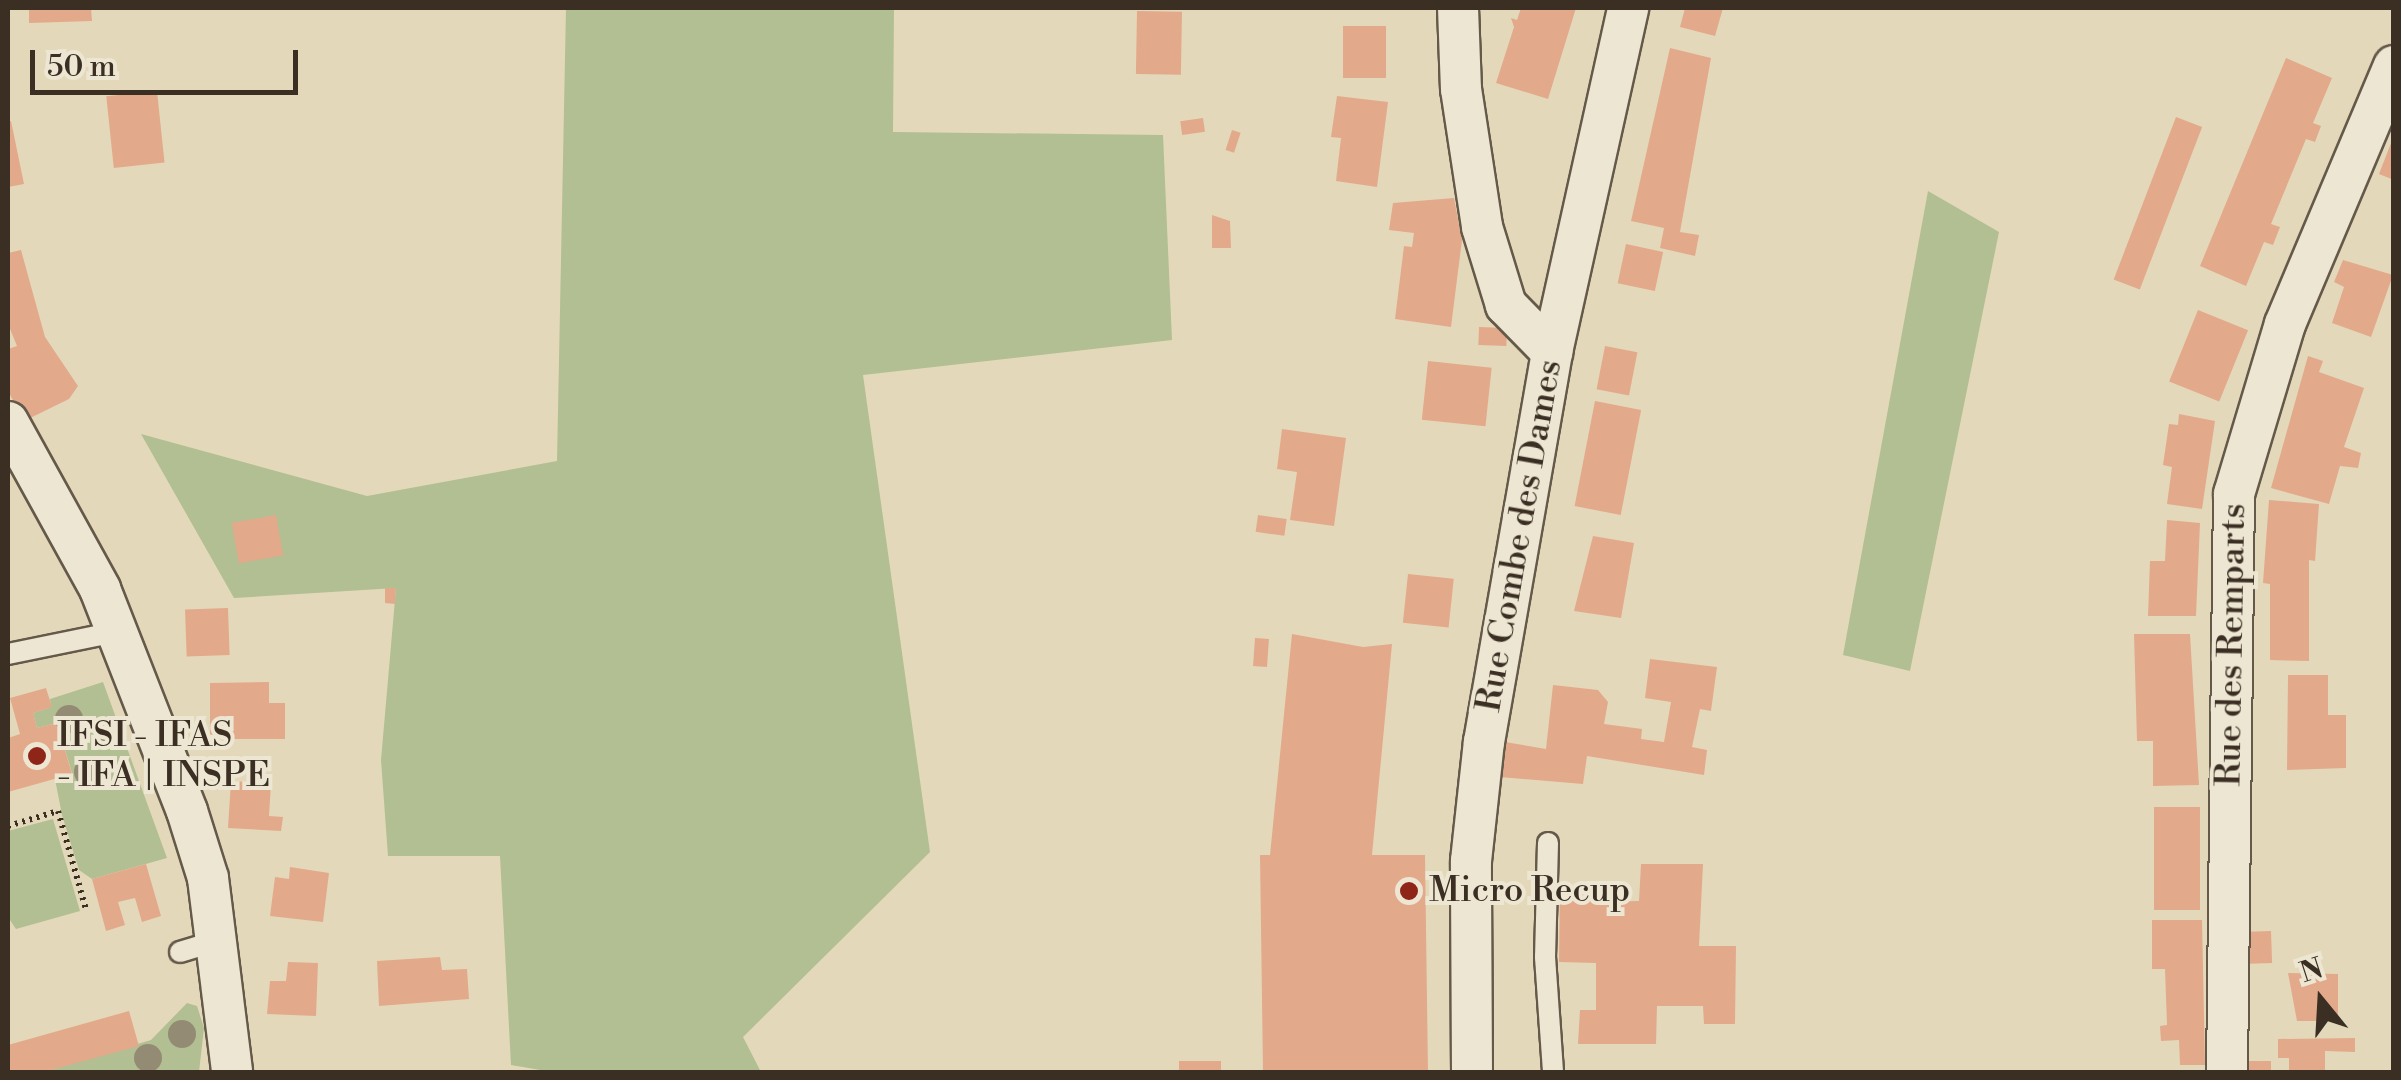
<!DOCTYPE html>
<style>
body{margin:0}
#map{position:relative;width:2401px;height:1080px;overflow:hidden;background:#e4d8ba;font-family:"Libre Bodoni",serif}
div>[style]{position:absolute}
[style*='--x']{left:calc(var(--x)*1px);top:calc(var(--y)*1px);width:calc(var(--w)*1px);rotate:calc(var(--a)*1deg)}
.green>*{inset:0;background:#b1bf92}
.building>*{inset:0;background:#e3a98b;transform-origin:0 0}
.path>*{height:6px;margin-top:-3px;transform-origin:0;background:repeating-linear-gradient(90deg,#3b2f24 0 2.5px,transparent 0 7.5px)}
.roads{filter:drop-shadow(2px 0 #65594a) drop-shadow(-2px 0 #65594a) drop-shadow(0 2px #65594a) drop-shadow(0 -2px #65594a)}
.service>*{height:20px;margin:-10px;padding:0 10px;transform-origin:10px;border-radius:10px;background:#ede6d2}
.minor>*{height:40px;margin:-20px;padding:0 20px;transform-origin:20px;border-radius:20px;background:#ede6d2}
.trees>*{width:28px;height:28px;margin:-14px;border-radius:50%;background:#948b74}
.dots>*{width:28px;height:28px;translate:-50% -50%;box-sizing:border-box;border:5px solid #ede6d2;border-radius:50%}
span{translate:-50% -50%;white-space:nowrap;text-align:center;line-height:1.15;-webkit-text-stroke:8px #ede6d2;paint-order:stroke}
.street-label{font-size:35px;color:#3b2f24}
.poi-label{font-size:35px;color:#3b2f24}
.left{translate:0 -50%;text-align:left}
.frame{position:absolute;inset:0;border:10px solid #3b2f24;pointer-events:none}
.north{position:absolute;left:2271px;top:950px;width:100px;height:100px;-webkit-text-stroke:8px #ede6d2;paint-order:stroke;rotate:342deg;font-size:28px;font-weight:700;line-height:40px;text-align:center;color:#3b2f24}
.north::after{content:'';display:block;margin:auto;width:35px;height:45px;background:#3b2f24;clip-path:polygon(50% 0,100% 100%,50% 72%,0 100%)}
.scale{position:absolute;left:30px;top:50px;width:268px;height:45px;box-sizing:border-box;border:5px solid #3b2f24;border-top:0;padding-left:12px;font-size:30px;line-height:35px;white-space:nowrap;color:#3b2f24;-webkit-text-stroke:8px #ede6d2;paint-order:stroke}
</style>
<div id="map">
<div class="green">
<div style="clip-path:polygon(566px 8px,894px 8px,893px 132px,1163px 135px,1172px 340px,863px 375px,930px 852px,743px 1037px,761px 1072px,552px 1072px,511px 1065px,500px 856px,388px 856px,381px 760px,396px 588px,234px 598px,141px 434px,367px 496px,557px 461px)"></div>
<div style="clip-path:polygon(1928px 191px,1999px 232px,1910px 671px,1843px 655px)"></div>
<div style="clip-path:polygon(103px 682px,167px 858px,92px 879px,79px 870px,62px 815px,55px 779px,72px 773px,57px 723px,37px 728px,33px 713px,51px 707px,50px 699px)"></div>
<div style="clip-path:polygon(53px 819px,80px 911px,16px 929px,8px 917px,8px 831px)"></div>
<div style="clip-path:polygon(187px 1003px,197px 1006px,204px 1028px,199px 1072px,44px 1072px,151px 1040px)"></div>
</div>
<div class="building">
<div style="clip-path:polygon(29px 8px,91px 8px,92px 21px,29px 23px)"></div>
<div style="clip-path:polygon(1521px 8px,1576px 8px,1548px 99px,1496px 83px,1514px 27px,1511px 18px,1517px 20px)"></div>
<div style="clip-path:polygon(1685px 8px,1723px 8px,1715px 36px,1680px 27px)"></div>
<div style="left:1137px;top:11px;width:45px;height:63px;rotate:1deg"></div>
<div style="left:1343px;top:26px;width:43px;height:52px"></div>
<div style="clip-path:polygon(1670px 48px,1711px 58px,1680px 232px,1699px 235px,1695px 256px,1660px 248px,1664px 228px,1631px 221px)"></div>
<div style="clip-path:polygon(2286px 58px,2332px 78px,2313px 123px,2321px 126px,2315px 142px,2306px 139px,2271px 224px,2280px 227px,2273px 245px,2264px 242px,2246px 286px,2200px 266px)"></div>
<div style="left:157px;top:91px;width:72px;height:51px;rotate:84deg"></div>
<div style="clip-path:polygon(1337px 96px,1388px 102px,1377px 187px,1336px 181px,1341px 138px,1331px 137px)"></div>
<div style="left:2176px;top:117px;width:28px;height:174px;rotate:21deg"></div>
<div style="left:1203px;top:118px;width:14px;height:23px;rotate:82deg"></div>
<div style="clip-path:polygon(11px 121px,24px 184px,8px 187px,8px 122px)"></div>
<div style="left:1232px;top:130px;width:9px;height:21px;rotate:18deg"></div>
<div style="clip-path:polygon(2393px 138px,2394px 138px,2394px 180px,2379px 174px)"></div>
<div style="clip-path:polygon(1454px 198px,1462px 240px,1451px 327px,1395px 319px,1404px 246px,1412px 247px,1414px 233px,1389px 230px,1393px 203px)"></div>
<div style="clip-path:polygon(1212px 215px,1230px 221px,1231px 248px,1212px 248px)"></div>
<div style="left:1626px;top:244px;width:38px;height:40px;rotate:12deg"></div>
<div style="clip-path:polygon(21px 250px,45px 337px,78px 386px,69px 399px,24px 421px,8px 391px,8px 349px,17px 346px,8px 324px,8px 253px)"></div>
<div style="clip-path:polygon(2343px 260px,2393px 275px,2371px 337px,2332px 323px,2344px 287px,2334px 282px)"></div>
<div style="left:2198px;top:310px;width:54px;height:77px;rotate:22deg"></div>
<div style="left:1479px;top:327px;width:28px;height:18px;rotate:2deg"></div>
<div style="left:1605px;top:346px;width:33px;height:44px;rotate:11deg"></div>
<div style="clip-path:polygon(2308px 356px,2323px 361px,2319px 372px,2364px 388px,2344px 447px,2361px 453px,2358px 468px,2340px 466px,2329px 504px,2271px 488px)"></div>
<div style="left:1428px;top:361px;width:64px;height:59px;rotate:6deg"></div>
<div style="left:1595px;top:401px;width:47px;height:107px;rotate:11deg"></div>
<div style="clip-path:polygon(2179px 414px,2215px 421px,2202px 509px,2167px 504px,2172px 467px,2163px 465px,2169px 424px,2178px 425px)"></div>
<div style="clip-path:polygon(1282px 429px,1346px 438px,1334px 526px,1290px 520px,1297px 472px,1277px 469px)"></div>
<div style="clip-path:polygon(2269px 500px,2319px 504px,2315px 561px,2309px 560px,2309px 661px,2270px 660px,2270px 584px,2263px 583px)"></div>
<div style="left:276px;top:515px;width:41px;height:45px;rotate:80deg"></div>
<div style="left:1258px;top:515px;width:29px;height:17px;rotate:8deg"></div>
<div style="clip-path:polygon(2167px 520px,2200px 523px,2196px 616px,2148px 616px,2150px 561px,2165px 561px)"></div>
<div style="clip-path:polygon(1593px 536px,1634px 543px,1621px 618px,1574px 611px)"></div>
<div style="left:1408px;top:574px;width:46px;height:49px;rotate:6deg"></div>
<div style="clip-path:polygon(385px 588px,396px 588px,395px 604px,385px 603px)"></div>
<div style="left:228px;top:608px;width:47px;height:43px;rotate:88deg"></div>
<div style="clip-path:polygon(1292px 634px,1363px 647px,1392px 644px,1372px 855px,1425px 855px,1428px 1072px,1263px 1072px,1260px 855px,1270px 855px)"></div>
<div style="clip-path:polygon(2134px 634px,2190px 634px,2199px 785px,2153px 786px,2153px 741px,2137px 741px)"></div>
<div style="left:1255px;top:638px;width:14px;height:28px;rotate:4deg"></div>
<div style="clip-path:polygon(1650px 659px,1717px 667px,1711px 711px,1700px 709px,1692px 747px,1707px 750px,1704px 775px,1587px 756px,1583px 784px,1500px 777px,1505px 742px,1546px 749px,1553px 685px,1598px 690px,1608px 702px,1604px 724px,1642px 729px,1641px 739px,1664px 742px,1671px 702px,1645px 698px)"></div>
<div style="clip-path:polygon(2288px 675px,2328px 675px,2328px 715px,2346px 715px,2346px 768px,2287px 770px)"></div>
<div style="clip-path:polygon(269px 682px,269px 703px,285px 703px,285px 739px,210px 739px,210px 683px)"></div>
<div style="clip-path:polygon(46px 688px,52px 707px,33px 713px,37px 728px,57px 723px,72px 774px,8px 792px,8px 738px,20px 734px,10px 698px)"></div>
<div style="clip-path:polygon(231px 781px,271px 783px,269px 816px,283px 817px,281px 831px,228px 828px)"></div>
<div style="left:2154px;top:807px;width:46px;height:103px"></div>
<div style="clip-path:polygon(146px 864px,161px 916px,142px 922px,135px 898px,118px 902px,125px 925px,106px 931px,92px 879px)"></div>
<div style="clip-path:polygon(1641px 864px,1703px 864px,1699px 946px,1736px 946px,1735px 1024px,1704px 1024px,1703px 1006px,1657px 1006px,1656px 1044px,1578px 1044px,1580px 1010px,1596px 1010px,1596px 963px,1559px 962px,1560px 885px,1590px 885px,1591px 902px,1639px 901px)"></div>
<div style="clip-path:polygon(290px 867px,329px 873px,323px 922px,270px 916px,275px 877px,289px 879px)"></div>
<div style="clip-path:polygon(2152px 920px,2202px 920px,2205px 1065px,2180px 1065px,2179px 1040px,2161px 1041px,2160px 1026px,2167px 1025px,2165px 969px,2152px 969px)"></div>
<div style="left:2271px;top:931px;width:32px;height:31px;rotate:88deg"></div>
<div style="clip-path:polygon(440px 957px,442px 970px,467px 969px,469px 999px,379px 1006px,377px 961px)"></div>
<div style="clip-path:polygon(288px 962px,318px 963px,316px 1016px,267px 1014px,270px 981px,286px 981px)"></div>
<div style="clip-path:polygon(2288px 973px,2338px 974px,2338px 1021px,2297px 1021px)"></div>
<div style="clip-path:polygon(129px 1011px,139px 1046px,44px 1072px,8px 1072px,8px 1045px)"></div>
<div style="clip-path:polygon(2355px 1038px,2355px 1052px,2325px 1051px,2325px 1072px,2289px 1072px,2289px 1058px,2278px 1058px,2278px 1039px)"></div>
<div style="left:1179px;top:1061px;width:42px;height:11px"></div>
<div style="left:2241px;top:1061px;width:30px;height:11px"></div>
</div>
<div class="path">
<div style="--x:8;--y:826;--w:52;--a:-16.7"></div>
<div style="--x:58;--y:811;--w:102;--a:74.1"></div>
</div>
<div class="roads">
<div class="service">
<div style="--x:8;--y:654;--w:110;--a:-11.5"></div>
<div style="--x:1548;--y:843;--w:114;--a:91.5"></div>
<div style="--x:1545;--y:957;--w:115;--a:86"></div>
<div style="--x:180;--y:952;--w:38;--a:-17"></div>
</div>
<div class="minor">
<div style="--x:1458;--y:8;--w:81;--a:87.9"></div>
<div style="--x:1461;--y:89;--w:140;--a:81.3"></div>
<div style="--x:1482;--y:227;--w:82;--a:72.9"></div>
<div style="--x:1506;--y:305;--w:66;--a:45.6"></div>
<div style="--x:8;--y:422;--w:191;--a:61.1"></div>
<div style="--x:100;--y:589;--w:238;--a:68.6"></div>
<div style="--x:187;--y:811;--w:70;--a:72.6"></div>
<div style="--x:208;--y:878;--w:195;--a:82.9"></div>
<div style="--x:1472;--y:1072;--w:211;--a:-90.3"></div>
<div style="--x:1471;--y:861;--w:120;--a:-83.8"></div>
<div style="--x:1484;--y:742;--w:396;--a:-80.1"></div>
<div style="--x:1552;--y:352;--w:352;--a:-77.5"></div>
<div style="--x:2227;--y:1072;--w:578;--a:-89.31"></div>
<div style="--x:2234;--y:494;--w:177;--a:-73.3"></div>
<div style="--x:2285;--y:324;--w:280;--a:-67.1"></div>
</div>
</div>
<div class="trees">
<div style="left:69px;top:719px"></div>
<div style="left:107px;top:730px"></div>
<div style="left:88px;top:772px"></div>
<div style="left:182px;top:1034px"></div>
<div style="left:148px;top:1058px"></div>
</div>
<div class="dots">
<div style="left:37px;top:756px;background:#8f2418"></div>
<div style="left:1409px;top:891px;background:#8f2418"></div>
</div>
<div class="street-label">
<span style="left:1520px;top:536px;rotate:-80deg">Rue Combe des Dames</span>
<span style="left:2232px;top:645px;rotate:-89deg">Rue des Remparts</span>
</div>
<div class="poi-label">
<span class="left" style="left:57px;top:756px">IFSI - IFAS<br>- IFA | INSPE</span>
<span class="left" style="left:1429px;top:891px">Micro Recup</span>
</div>
<div class="frame"></div>
<div class="north">N</div>
<div class="scale">50 m</div>
</div>
